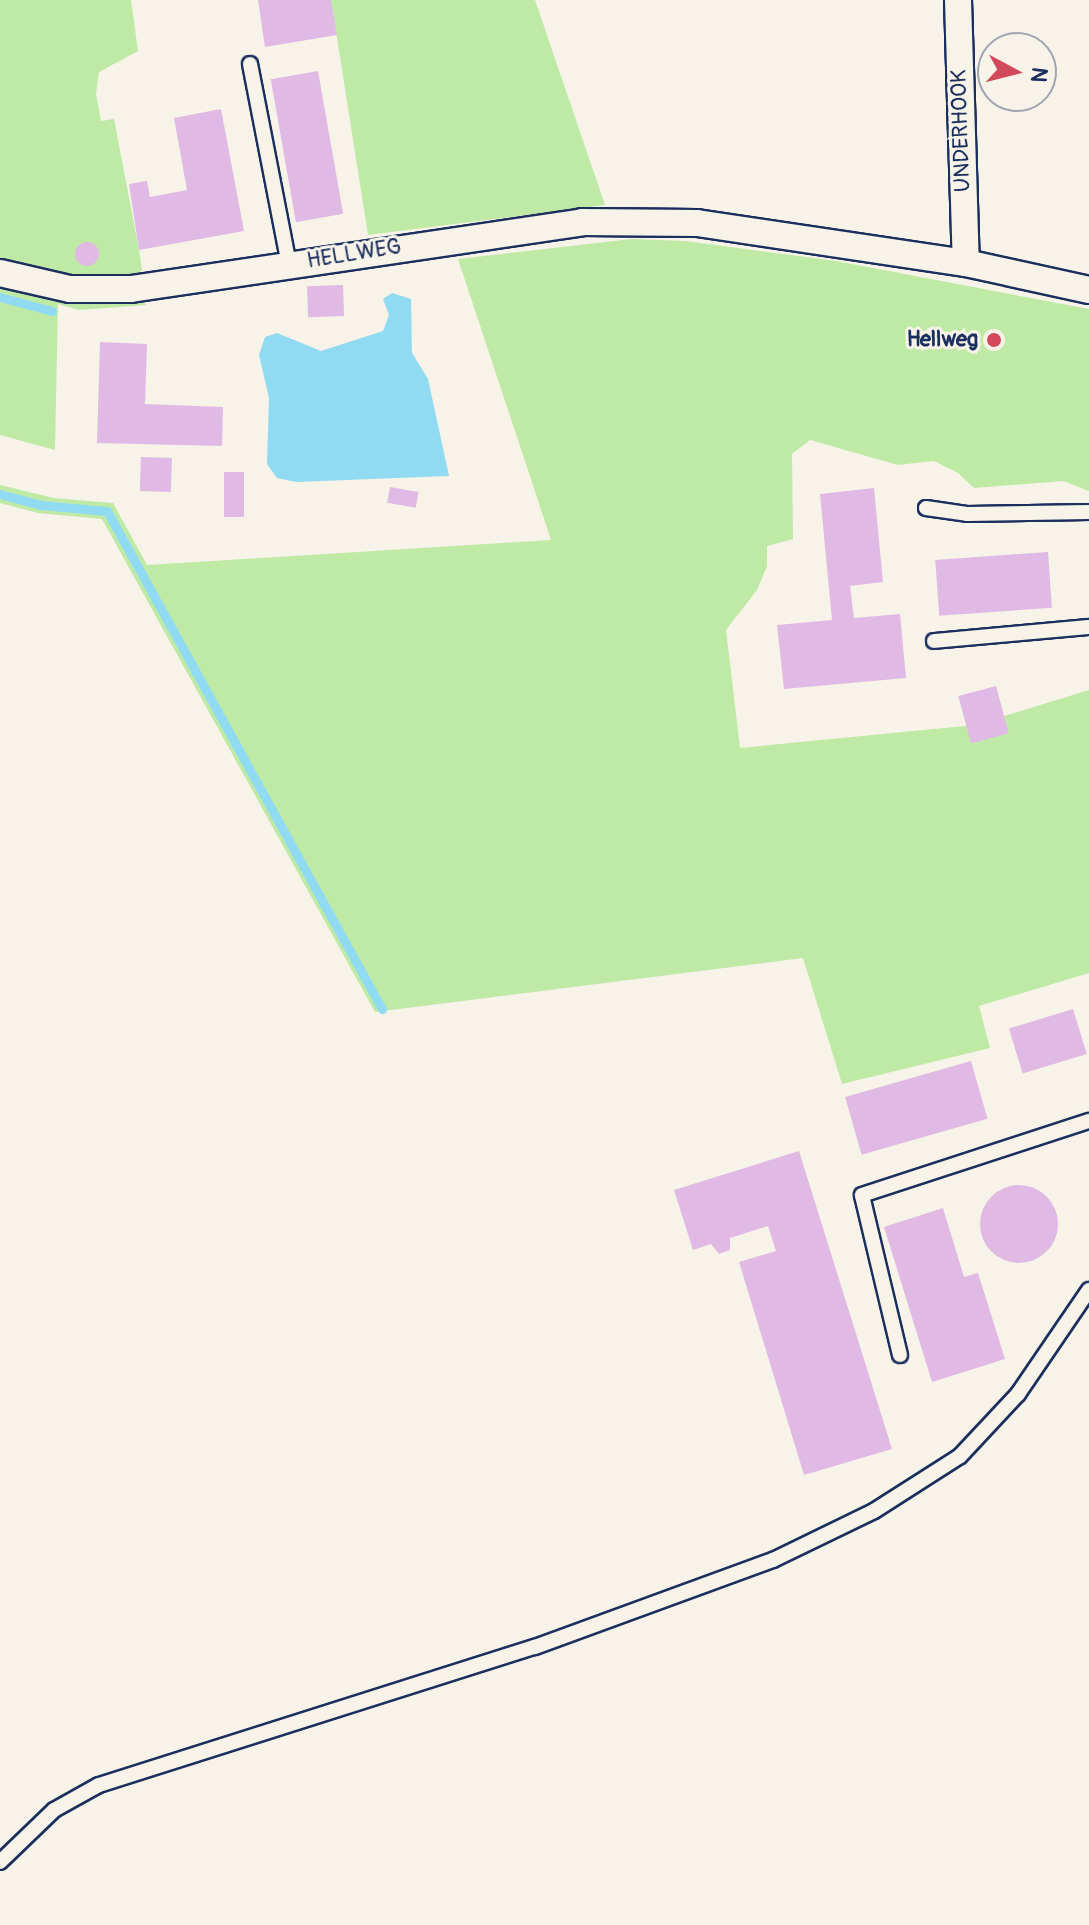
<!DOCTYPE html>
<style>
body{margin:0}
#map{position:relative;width:1089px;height:1925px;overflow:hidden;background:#f7f3e8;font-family:Pangolin,sans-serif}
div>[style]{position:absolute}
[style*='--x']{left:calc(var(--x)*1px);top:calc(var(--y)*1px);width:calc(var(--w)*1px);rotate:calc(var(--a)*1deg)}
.green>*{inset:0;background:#bfeaa6}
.water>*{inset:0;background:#90dbf1}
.stream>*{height:9px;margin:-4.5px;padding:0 4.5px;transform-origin:4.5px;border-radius:4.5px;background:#90dbf1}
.building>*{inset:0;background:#e0bae4;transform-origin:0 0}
.round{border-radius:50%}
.roads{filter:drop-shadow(2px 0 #1b2f5e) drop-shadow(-2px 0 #1b2f5e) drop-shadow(0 2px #1b2f5e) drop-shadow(0 -2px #1b2f5e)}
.service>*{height:14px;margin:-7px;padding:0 7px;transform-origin:7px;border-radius:7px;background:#f7f3e8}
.minor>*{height:26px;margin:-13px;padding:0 13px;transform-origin:13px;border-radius:13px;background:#f7f3e8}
.dots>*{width:22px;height:22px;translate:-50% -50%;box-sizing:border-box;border:4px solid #f7f3e8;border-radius:50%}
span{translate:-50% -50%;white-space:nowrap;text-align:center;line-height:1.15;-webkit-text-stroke:6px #f7f3e8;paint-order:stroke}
.street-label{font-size:22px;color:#1b2f5e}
.poi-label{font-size:22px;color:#1b2f5e;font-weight:700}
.right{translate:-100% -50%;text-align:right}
.north{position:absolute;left:977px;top:32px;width:80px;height:80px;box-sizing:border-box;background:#f7f3e8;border:2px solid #9fa5b1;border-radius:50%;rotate:97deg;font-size:22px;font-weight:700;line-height:32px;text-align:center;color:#1b2f5e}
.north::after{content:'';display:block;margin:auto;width:28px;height:36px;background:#d1495b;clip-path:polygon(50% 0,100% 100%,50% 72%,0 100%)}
</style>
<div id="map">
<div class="green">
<div style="clip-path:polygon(0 0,131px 0,138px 51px,99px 72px,96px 94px,101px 121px,114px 119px,139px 250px,142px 270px,131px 280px,74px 281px,0 264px)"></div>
<div style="clip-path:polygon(331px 0,535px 0,605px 205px,368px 235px)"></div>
<div style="clip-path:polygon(632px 239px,686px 241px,836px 261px,1089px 309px,1089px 491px,1063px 481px,974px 488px,958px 473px,934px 461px,898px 465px,810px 440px,792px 454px,793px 539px,767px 546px,767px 566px,757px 590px,726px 630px,740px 748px,975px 725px,1089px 690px,1089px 973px,979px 1006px,990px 1048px,842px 1084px,803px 958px,375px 1012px,102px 519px,38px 513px,0 503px,0 485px,54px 498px,113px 503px,147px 565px,551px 540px,458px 259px)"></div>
<div style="clip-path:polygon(0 282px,141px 297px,146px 305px,79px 310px,58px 304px,55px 450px,0 435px)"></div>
</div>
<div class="water">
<div style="clip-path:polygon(392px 293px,411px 299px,412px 353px,428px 379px,449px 476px,296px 482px,277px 478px,267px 464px,269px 398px,259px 355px,265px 337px,277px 333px,321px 351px,383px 331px,389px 315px,383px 299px)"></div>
</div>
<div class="stream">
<div style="--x:0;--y:297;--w:54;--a:15.1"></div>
<div style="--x:0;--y:494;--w:42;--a:15"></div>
<div style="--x:41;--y:505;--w:66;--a:5.2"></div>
<div style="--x:107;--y:511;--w:569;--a:61.09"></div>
</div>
<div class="building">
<div style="clip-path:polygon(258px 0,331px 0,337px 35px,265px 47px)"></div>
<div style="left:318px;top:71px;width:145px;height:48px;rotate:80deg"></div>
<div style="clip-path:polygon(221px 109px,244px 231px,139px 250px,129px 184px,147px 181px,150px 197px,187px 190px,174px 118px)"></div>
<div class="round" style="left:75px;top:242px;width:24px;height:24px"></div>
<div style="left:343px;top:285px;width:31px;height:36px;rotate:88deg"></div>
<div style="clip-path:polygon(100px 342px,147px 344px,145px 404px,223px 407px,222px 446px,97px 443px)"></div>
<div style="left:141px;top:457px;width:31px;height:34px;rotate:2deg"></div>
<div style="left:224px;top:472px;width:20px;height:45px"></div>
<div style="left:390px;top:487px;width:29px;height:16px;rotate:10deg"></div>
<div style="clip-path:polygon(874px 488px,883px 582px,850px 586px,854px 618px,900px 614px,906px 678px,784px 689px,777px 625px,832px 620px,820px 494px)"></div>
<div style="left:1048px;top:552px;width:56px;height:113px;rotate:86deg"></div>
<div style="left:996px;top:686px;width:49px;height:39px;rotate:75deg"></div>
<div style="left:1073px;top:1009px;width:47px;height:67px;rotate:73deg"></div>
<div style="left:971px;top:1061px;width:60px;height:131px;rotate:74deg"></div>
<div style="clip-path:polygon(799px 1151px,892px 1449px,804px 1475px,739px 1262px,776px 1251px,768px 1226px,730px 1238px,730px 1250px,719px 1254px,711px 1244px,693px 1250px,674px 1190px)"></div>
<div class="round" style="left:980px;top:1185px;width:78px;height:78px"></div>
<div style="clip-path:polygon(943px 1208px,964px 1277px,978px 1273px,1005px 1359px,932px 1382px,884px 1227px)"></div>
</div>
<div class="roads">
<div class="service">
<div style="--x:250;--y:64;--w:204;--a:79"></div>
<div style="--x:926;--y:508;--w:41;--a:8.3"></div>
<div style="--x:967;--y:514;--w:122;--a:-0.9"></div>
<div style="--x:934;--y:641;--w:156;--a:-5.2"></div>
<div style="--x:900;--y:1355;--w:164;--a:-103.4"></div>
<div style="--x:862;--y:1195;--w:239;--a:-18.1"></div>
<div style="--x:0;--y:1862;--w:75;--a:-43.9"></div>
<div style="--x:54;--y:1810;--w:51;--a:-29.1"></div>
<div style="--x:99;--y:1785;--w:457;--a:-17.6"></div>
<div style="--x:535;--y:1647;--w:253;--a:-20.1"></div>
<div style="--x:773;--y:1560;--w:112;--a:-25.9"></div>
<div style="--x:874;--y:1511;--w:102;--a:-32.6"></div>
<div style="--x:960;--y:1456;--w:85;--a:-46.9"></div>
<div style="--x:1018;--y:1394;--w:126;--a:-55.7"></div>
</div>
<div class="minor">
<div style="--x:958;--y:0;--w:263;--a:88.3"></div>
<div style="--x:0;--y:273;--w:72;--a:12.9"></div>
<div style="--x:70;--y:289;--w:61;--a:0"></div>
<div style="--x:131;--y:289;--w:456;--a:-8.4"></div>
<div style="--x:582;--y:222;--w:115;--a:0.5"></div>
<div style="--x:697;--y:223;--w:272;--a:8.5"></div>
<div style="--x:966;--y:263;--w:126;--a:12.4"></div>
</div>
</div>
<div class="dots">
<div style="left:994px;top:340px;background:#d1495b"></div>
</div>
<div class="street-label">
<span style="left:961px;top:131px;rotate:-92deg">UNDERHOOK</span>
<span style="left:354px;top:254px;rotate:-9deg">HELLWEG</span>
</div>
<div class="poi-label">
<span class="right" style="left:978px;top:340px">Hellweg</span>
</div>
<div class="north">N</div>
</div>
